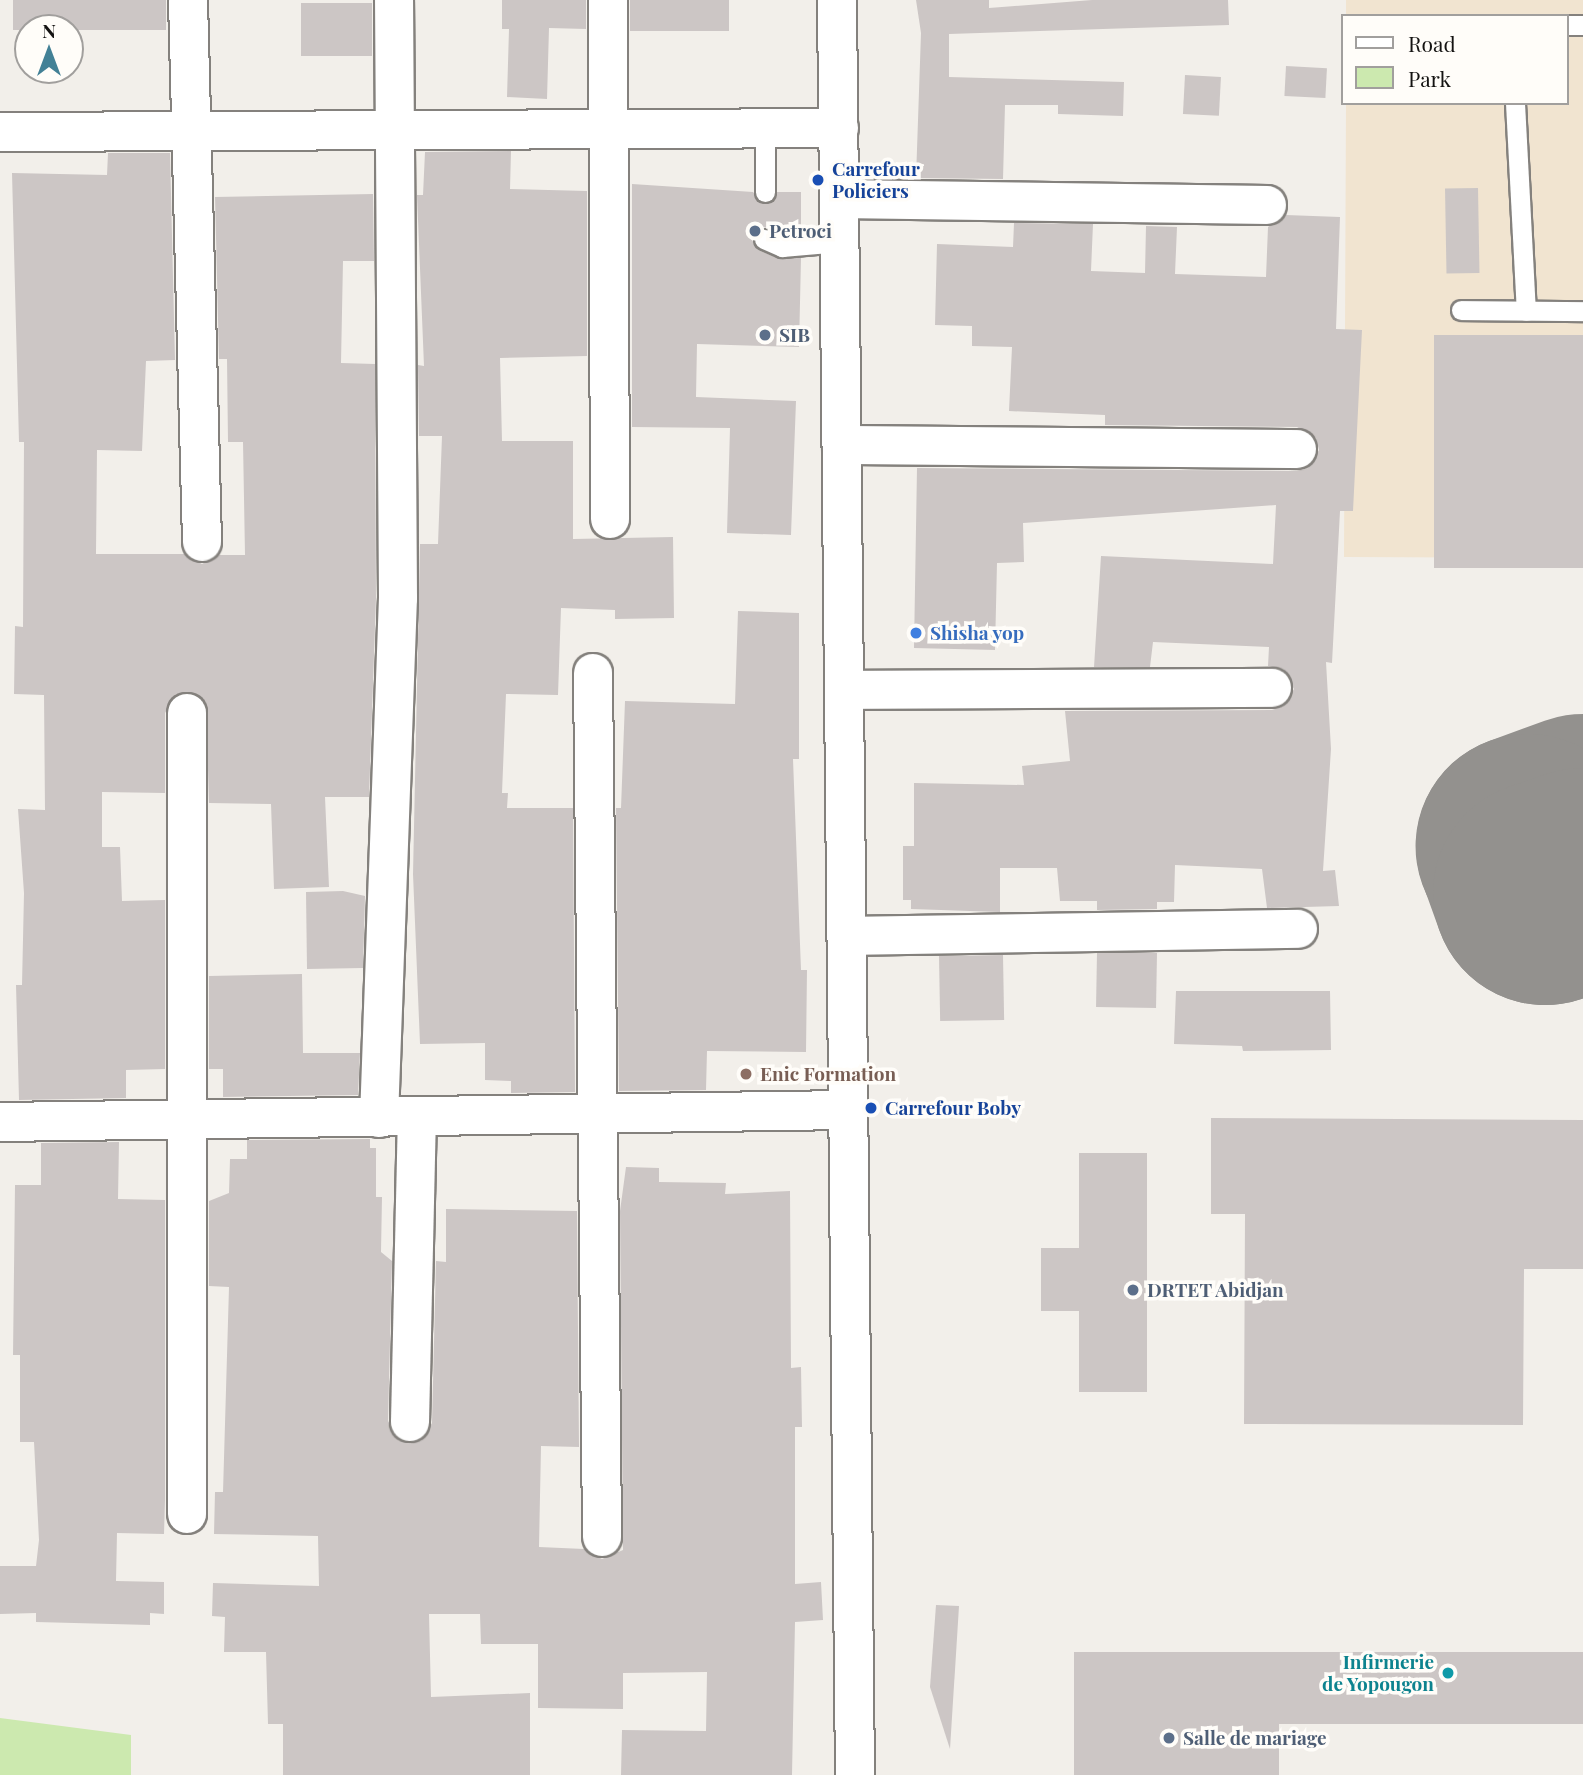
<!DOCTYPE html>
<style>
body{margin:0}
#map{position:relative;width:1583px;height:1775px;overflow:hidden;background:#f2efea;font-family:"Playfair Display",serif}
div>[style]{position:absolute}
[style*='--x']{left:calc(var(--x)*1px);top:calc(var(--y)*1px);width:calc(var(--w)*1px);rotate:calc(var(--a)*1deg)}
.industrial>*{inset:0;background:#f1e4d0}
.green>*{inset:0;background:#cce9af}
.runway>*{height:224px;margin:-112px;padding:0 112px;transform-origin:112px;border-radius:112px;background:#93918e}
.building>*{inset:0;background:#ccc6c5;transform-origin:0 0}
.roads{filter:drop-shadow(2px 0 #84817d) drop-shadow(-2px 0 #84817d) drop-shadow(0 2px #84817d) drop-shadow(0 -2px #84817d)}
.service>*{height:19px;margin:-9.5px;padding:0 9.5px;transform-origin:9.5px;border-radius:9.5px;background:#fff}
.minor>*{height:38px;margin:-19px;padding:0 19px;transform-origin:19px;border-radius:19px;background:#fff}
.tertiary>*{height:38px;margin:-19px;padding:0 19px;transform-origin:19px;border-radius:19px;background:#fff}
.dots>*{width:19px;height:19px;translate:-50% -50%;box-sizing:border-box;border:4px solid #fffdf9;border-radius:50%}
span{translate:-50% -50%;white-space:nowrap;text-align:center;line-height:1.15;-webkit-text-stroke:7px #fffdf9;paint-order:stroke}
.transit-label{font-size:19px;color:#164399;font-weight:700}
.left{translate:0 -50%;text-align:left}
.service-label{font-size:19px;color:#4e5e75;font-weight:700}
.shop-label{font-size:19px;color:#366cbe;font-weight:700}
.education-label{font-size:19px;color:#785e54;font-weight:700}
.culture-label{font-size:19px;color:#0d838f;font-weight:700}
.right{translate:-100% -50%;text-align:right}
.legend{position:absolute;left:1341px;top:14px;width:228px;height:91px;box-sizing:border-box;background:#fffdf9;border:2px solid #a19f9d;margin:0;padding:9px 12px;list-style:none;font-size:21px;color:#141312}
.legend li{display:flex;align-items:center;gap:14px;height:35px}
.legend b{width:35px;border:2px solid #a19f9d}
.north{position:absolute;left:14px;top:14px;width:70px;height:70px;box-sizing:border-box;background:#fffdf9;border:2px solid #a19f9d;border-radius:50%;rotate:0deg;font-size:19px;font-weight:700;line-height:28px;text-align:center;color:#141312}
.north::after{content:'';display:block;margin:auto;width:24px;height:32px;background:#438196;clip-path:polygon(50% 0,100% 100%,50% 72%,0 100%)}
</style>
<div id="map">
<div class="industrial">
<div style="clip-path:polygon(1346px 0,1583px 0,1583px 558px,1344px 557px,1346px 103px,1567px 103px,1567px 16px,1346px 16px)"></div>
</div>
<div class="green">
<div style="clip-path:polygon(0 1718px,131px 1735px,131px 1775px,0 1775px)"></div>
</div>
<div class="runway">
<div style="--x:1583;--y:826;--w:59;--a:160"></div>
<div style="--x:1528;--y:846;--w:50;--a:70.1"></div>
<div style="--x:1545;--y:893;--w:40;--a:-18.9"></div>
</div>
<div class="building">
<div style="left:13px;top:0;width:153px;height:30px"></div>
<div style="clip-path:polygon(502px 0,586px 0,586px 29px,549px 28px,547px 99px,507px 97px,509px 29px,502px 29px)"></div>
<div style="left:630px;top:0;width:99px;height:31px"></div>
<div style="clip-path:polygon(916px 0,989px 0,989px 8px,1092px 0,1228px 0,1229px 25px,949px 34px,949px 77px,1124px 82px,1123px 116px,1058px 114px,1058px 105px,1005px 105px,1003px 179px,916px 178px,921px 33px)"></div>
<div style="left:301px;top:3px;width:71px;height:53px"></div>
<div style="left:1286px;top:66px;width:41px;height:30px;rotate:3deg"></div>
<div style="left:1185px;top:75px;width:36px;height:39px;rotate:3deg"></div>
<div style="clip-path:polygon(511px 151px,510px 189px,587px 191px,587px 356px,500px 358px,502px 441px,573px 441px,573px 539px,673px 537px,674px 618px,615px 619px,615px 610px,561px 608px,558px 695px,506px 694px,502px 793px,508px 793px,507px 808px,573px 808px,575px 1092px,511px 1093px,511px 1081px,485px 1080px,485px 1043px,420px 1044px,413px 874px,420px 544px,438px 544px,442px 436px,419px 436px,418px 365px,424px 366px,417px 195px,423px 195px,425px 152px)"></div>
<div style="clip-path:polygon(108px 153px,170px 153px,175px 360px,146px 361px,142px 451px,97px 450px,96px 554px,184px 554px,202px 564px,219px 555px,245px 555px,243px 442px,228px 442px,227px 359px,219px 359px,215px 197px,373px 194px,374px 261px,343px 261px,341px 363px,375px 364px,376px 598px,369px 797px,325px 797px,329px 887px,274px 889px,271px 804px,209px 803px,206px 703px,197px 694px,176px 694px,165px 713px,165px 793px,102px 792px,102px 847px,120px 847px,122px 901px,165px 900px,165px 1069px,126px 1070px,126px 1098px,19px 1100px,16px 985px,22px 985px,24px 893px,18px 809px,45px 810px,44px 695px,14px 694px,15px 626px,23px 627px,24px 442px,19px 442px,12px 173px,107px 175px)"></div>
<div style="clip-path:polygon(632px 184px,753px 192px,764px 204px,777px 192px,801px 192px,801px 233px,762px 227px,752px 240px,758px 250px,777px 258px,801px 258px,799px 347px,697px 344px,696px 397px,796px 401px,791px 535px,727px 533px,730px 428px,632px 427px)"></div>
<div style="left:1478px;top:188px;width:85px;height:33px;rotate:89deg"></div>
<div style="clip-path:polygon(1286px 215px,1340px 217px,1336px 329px,1362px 330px,1353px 511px,1340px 511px,1332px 663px,1326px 662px,1331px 749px,1323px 871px,1335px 870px,1339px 906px,1267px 908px,1262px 869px,1175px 865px,1174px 902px,1157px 902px,1157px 909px,1097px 910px,1097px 901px,1060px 901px,1057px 868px,1000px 868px,1000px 912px,911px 909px,911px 900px,903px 900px,903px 846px,914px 846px,914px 783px,1024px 785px,1022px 766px,1070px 761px,1065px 711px,1272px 710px,1284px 706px,1294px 689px,1283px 669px,1268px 666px,1269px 647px,1153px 642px,1150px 667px,1094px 667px,1101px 556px,1273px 564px,1276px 505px,1023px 523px,1024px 562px,997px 563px,995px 650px,914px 648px,917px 468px,1297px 471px,1308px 468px,1319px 450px,1316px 438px,1297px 427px,1105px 425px,1105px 415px,1009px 411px,1012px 347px,972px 346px,972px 326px,935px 325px,937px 244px,1013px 247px,1014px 223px,1093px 224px,1091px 271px,1145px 273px,1146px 226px,1177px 227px,1175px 274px,1266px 277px,1268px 227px)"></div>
<div style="left:1434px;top:335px;width:149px;height:233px"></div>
<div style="clip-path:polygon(738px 611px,799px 613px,799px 759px,793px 759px,801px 970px,807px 970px,806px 1052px,707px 1051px,706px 1090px,619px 1091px,616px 808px,621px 808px,625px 701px,735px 704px)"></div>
<div style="clip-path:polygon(343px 891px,365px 896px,363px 968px,307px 969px,306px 892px)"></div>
<div style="left:1157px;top:953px;width:55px;height:60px;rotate:91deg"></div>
<div style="left:1003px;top:955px;width:65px;height:64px;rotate:89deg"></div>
<div style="clip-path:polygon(302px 974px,303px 1053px,360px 1053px,358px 1095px,223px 1097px,223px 1069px,209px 1069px,209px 976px)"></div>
<div style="clip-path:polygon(1176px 991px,1330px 991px,1331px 1050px,1243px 1051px,1242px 1046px,1174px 1044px)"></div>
<div style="clip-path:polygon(1211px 1118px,1583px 1120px,1583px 1269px,1524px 1269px,1523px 1425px,1244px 1424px,1245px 1214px,1211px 1214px)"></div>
<div style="clip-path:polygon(370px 1139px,370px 1148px,376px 1148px,376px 1197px,382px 1197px,381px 1252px,392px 1261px,388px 1421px,399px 1441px,421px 1441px,432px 1423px,436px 1261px,446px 1262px,446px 1209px,577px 1211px,579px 1447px,541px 1446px,539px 1547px,584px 1549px,602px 1559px,623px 1550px,620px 1211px,626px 1167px,659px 1168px,659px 1182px,726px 1183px,725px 1194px,790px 1191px,791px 1368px,801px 1367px,802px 1427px,795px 1427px,795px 1584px,821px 1582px,823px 1620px,795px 1622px,792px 1775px,621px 1775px,622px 1730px,706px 1731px,707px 1672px,623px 1673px,623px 1709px,538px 1708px,538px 1644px,481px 1644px,480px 1614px,429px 1614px,431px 1697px,530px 1693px,530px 1775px,283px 1775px,283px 1724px,268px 1724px,266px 1652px,224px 1652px,225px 1617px,212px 1616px,213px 1583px,319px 1586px,318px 1536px,214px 1534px,215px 1492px,223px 1492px,229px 1287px,209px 1286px,209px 1201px,229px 1193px,230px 1159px,247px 1159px,247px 1140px)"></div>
<div style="clip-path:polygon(119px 1142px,118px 1199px,165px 1200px,165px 1500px,164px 1534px,117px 1533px,116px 1581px,164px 1582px,164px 1614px,150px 1613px,150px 1625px,36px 1622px,36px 1613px,0 1614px,0 1566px,36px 1566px,39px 1540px,34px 1442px,20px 1442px,20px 1355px,13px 1355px,15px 1185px,41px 1185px,41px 1143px)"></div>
<div style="clip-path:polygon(1079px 1153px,1147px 1153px,1147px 1392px,1079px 1392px,1079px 1311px,1041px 1311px,1041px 1248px,1079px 1248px)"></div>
<div style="clip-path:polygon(936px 1605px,959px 1606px,950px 1749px,930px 1687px)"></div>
<div style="clip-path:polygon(1074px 1652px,1583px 1652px,1583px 1724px,1279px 1724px,1279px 1775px,1074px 1775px)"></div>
</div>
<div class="roads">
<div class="service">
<div style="--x:1567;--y:25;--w:16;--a:0"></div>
<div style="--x:1515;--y:103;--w:208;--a:87"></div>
<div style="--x:765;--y:129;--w:63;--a:90"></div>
<div style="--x:764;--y:239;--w:20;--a:24"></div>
<div style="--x:782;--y:247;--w:58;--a:-4.9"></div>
<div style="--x:1461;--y:310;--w:122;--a:0.5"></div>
</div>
<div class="minor">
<div style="--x:188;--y:0;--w:542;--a:88.52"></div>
<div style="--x:608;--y:0;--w:519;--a:89.78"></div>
<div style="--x:0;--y:132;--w:839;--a:-0.27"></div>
<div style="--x:840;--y:199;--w:427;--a:0.8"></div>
<div style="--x:842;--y:445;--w:455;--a:0.5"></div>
<div style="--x:593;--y:673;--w:864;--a:89.4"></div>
<div style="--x:845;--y:690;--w:427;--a:-0.3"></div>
<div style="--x:187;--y:713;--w:801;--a:90"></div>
<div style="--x:847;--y:936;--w:451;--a:-0.9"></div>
<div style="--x:379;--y:1118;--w:520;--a:-87.91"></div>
<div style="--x:398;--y:598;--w:598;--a:-90.38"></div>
<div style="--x:0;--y:1122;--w:849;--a:-0.81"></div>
<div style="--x:410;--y:1422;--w:305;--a:-88.7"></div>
</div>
<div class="tertiary">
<div style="--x:837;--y:0;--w:1775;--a:89.42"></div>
</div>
</div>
<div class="dots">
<div style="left:818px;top:180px;background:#1a4fb4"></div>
<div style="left:755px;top:231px;background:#5c6f8a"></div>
<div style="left:765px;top:335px;background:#5c6f8a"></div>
<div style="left:916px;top:633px;background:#3f7fe0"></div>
<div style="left:746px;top:1074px;background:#8d6e63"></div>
<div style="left:871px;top:1108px;background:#1a4fb4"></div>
<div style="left:1133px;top:1290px;background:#5c6f8a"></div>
<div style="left:1448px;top:1673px;background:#0f9aa8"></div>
<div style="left:1169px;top:1738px;background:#5c6f8a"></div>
</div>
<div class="transit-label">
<span class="left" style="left:832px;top:180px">Carrefour<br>Policiers</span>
<span class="left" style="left:885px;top:1108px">Carrefour Boby</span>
</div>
<div class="service-label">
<span class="left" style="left:769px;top:231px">Petroci</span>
<span class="left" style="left:779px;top:335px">SIB</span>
<span class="left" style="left:1147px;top:1290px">DRTET Abidjan</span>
<span class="left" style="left:1183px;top:1738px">Salle de mariage</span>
</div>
<div class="shop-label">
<span class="left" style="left:930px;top:633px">Shisha yop</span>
</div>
<div class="education-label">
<span class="left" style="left:760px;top:1074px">Enic Formation</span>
</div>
<div class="culture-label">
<span class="right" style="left:1434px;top:1673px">Infirmerie<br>de Yopougon</span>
</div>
<ul class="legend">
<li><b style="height:9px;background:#fff"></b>Road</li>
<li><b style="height:19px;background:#cce9af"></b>Park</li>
</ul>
<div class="north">N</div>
</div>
